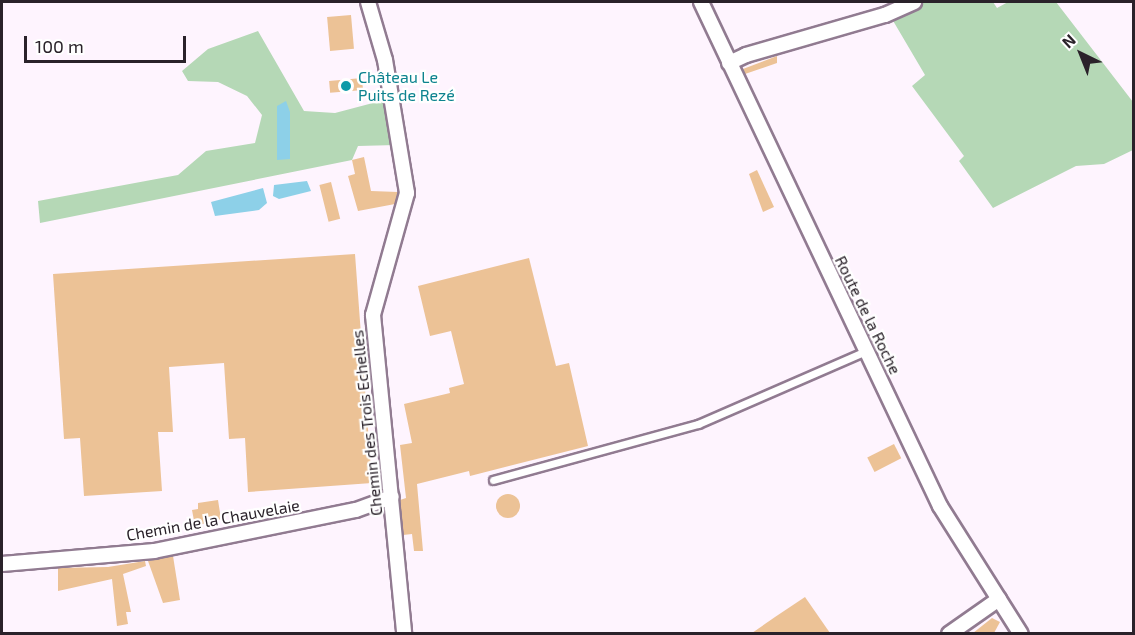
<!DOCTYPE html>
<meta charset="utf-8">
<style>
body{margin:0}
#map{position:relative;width:1135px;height:635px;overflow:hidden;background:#fef4fe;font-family:"Exo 2",sans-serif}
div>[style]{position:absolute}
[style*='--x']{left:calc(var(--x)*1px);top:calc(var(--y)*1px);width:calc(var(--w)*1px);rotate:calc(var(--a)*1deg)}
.green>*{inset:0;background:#b5d8b6}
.water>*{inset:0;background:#8dd0e8}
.building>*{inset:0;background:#ecc296;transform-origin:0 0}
.round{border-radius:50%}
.roads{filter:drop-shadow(2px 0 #917b91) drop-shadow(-2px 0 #917b91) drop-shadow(0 2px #917b91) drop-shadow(0 -2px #917b91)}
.service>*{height:7px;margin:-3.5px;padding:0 3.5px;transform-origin:3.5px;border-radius:3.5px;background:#fff}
.minor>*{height:14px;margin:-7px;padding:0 7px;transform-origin:7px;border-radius:7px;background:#fff}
.dots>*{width:16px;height:16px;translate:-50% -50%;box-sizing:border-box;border:3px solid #fff;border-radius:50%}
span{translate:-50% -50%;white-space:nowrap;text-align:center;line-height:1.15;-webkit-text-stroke:4.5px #fff;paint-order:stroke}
.culture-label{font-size:16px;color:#0d838f}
.left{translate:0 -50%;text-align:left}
.street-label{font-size:16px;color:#2a222a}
.frame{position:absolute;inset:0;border:3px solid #2a222a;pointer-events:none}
.north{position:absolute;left:1051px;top:24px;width:60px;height:60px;-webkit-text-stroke:4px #fff;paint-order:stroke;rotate:317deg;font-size:16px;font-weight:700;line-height:24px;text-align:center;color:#2a222a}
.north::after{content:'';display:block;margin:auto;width:21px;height:27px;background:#2a222a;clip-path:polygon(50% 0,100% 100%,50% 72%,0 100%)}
.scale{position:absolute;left:24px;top:36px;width:162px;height:27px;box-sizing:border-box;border:3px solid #2a222a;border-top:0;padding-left:8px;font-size:18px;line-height:21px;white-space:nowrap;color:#2a222a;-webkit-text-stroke:4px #fff;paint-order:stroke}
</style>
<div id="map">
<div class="green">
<div style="clip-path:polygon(925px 2px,993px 2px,997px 8px,1008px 2px,1056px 2px,1133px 102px,1133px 150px,1104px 164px,1076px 166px,993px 208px,959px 161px,964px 156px,912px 86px,925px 75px,892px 19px)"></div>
<div style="clip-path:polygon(258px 31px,304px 111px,335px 113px,388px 99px,396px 145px,358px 146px,352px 160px,40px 223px,38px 201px,178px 175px,206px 151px,255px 143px,262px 115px,247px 96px,218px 82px,188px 81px,182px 71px,208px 49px)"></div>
</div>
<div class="water">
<div style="clip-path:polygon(286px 101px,290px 112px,290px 159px,277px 160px,277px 106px)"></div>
<div style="clip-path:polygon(307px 181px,311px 191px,279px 199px,273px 196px,274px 185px)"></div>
<div style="clip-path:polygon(263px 188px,267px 203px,259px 210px,215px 216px,211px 202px)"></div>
</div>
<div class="building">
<div style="left:351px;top:15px;width:34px;height:24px;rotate:85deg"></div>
<div style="clip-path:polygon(777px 56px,777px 63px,745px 74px,743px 69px)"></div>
<div style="left:362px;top:78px;width:12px;height:33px;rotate:85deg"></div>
<div style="clip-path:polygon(364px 157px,371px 191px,398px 192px,395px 204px,358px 211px,348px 176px,355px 174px,352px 160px)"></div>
<div style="clip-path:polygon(757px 170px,774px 207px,763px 212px,749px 174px)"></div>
<div style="left:331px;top:182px;width:38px;height:12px;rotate:76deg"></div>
<div style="clip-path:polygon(355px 254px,372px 483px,248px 492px,245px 438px,229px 439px,224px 363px,169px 367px,173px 432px,158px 432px,162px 491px,84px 496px,80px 438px,64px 439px,53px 274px)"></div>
<div style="clip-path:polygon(529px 258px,556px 366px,569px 363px,588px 446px,470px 476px,469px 471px,417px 484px,423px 551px,414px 551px,412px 534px,403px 535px,400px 500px,406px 498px,400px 445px,412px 443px,404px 404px,450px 393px,449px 388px,464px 384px,451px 331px,430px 336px,418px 286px)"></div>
<div style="left:894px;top:444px;width:16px;height:30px;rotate:63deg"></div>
<div class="round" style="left:496px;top:494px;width:24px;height:24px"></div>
<div style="clip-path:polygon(218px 500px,221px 519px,195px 526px,192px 510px,198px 509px,198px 503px)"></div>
<div style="clip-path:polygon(173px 556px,180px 600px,163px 603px,148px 561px)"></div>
<div style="clip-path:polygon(145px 561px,146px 566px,123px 574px,131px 612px,126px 612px,128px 624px,117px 626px,112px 579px,58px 591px,58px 568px,108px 567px)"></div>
<div style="clip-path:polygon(805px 597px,830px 633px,752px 633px,775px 617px)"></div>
<div style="clip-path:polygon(992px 618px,1000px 622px,994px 633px,973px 633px)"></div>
</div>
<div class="roads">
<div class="service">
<div style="--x:493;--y:480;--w:213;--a:-15.3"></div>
<div style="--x:698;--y:424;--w:183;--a:-23.5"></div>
</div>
<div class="minor">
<div style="--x:368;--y:2;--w:60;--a:73.7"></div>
<div style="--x:385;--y:60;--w:135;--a:80.6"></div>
<div style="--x:407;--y:193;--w:127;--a:105.6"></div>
<div style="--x:373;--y:315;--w:321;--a:84.4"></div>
<div style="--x:701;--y:2;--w:558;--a:64.63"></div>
<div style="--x:940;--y:506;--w:151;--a:57.7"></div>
<div style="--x:729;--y:63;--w:19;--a:-25"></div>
<div style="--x:746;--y:55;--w:145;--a:-16.1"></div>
<div style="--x:885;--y:15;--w:32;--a:-24"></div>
<div style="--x:2;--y:564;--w:153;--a:-4.9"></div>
<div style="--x:154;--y:551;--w:206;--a:-11.5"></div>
<div style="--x:356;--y:510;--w:38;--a:-20"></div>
<div style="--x:949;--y:634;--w:61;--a:-35"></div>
</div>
</div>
<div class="dots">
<div style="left:346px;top:86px;background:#0f9aa8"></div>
</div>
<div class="culture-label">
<span class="left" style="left:358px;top:86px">Château Le<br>Puits de Rezé</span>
</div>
<div class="street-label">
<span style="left:868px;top:315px;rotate:64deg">Route de la Roche</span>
<span style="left:367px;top:423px;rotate:-96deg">Chemin des Trois Echelles</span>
<span style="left:213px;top:520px;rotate:-10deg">Chemin de la Chauvelaie</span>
</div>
<div class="frame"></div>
<div class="north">N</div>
<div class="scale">100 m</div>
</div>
